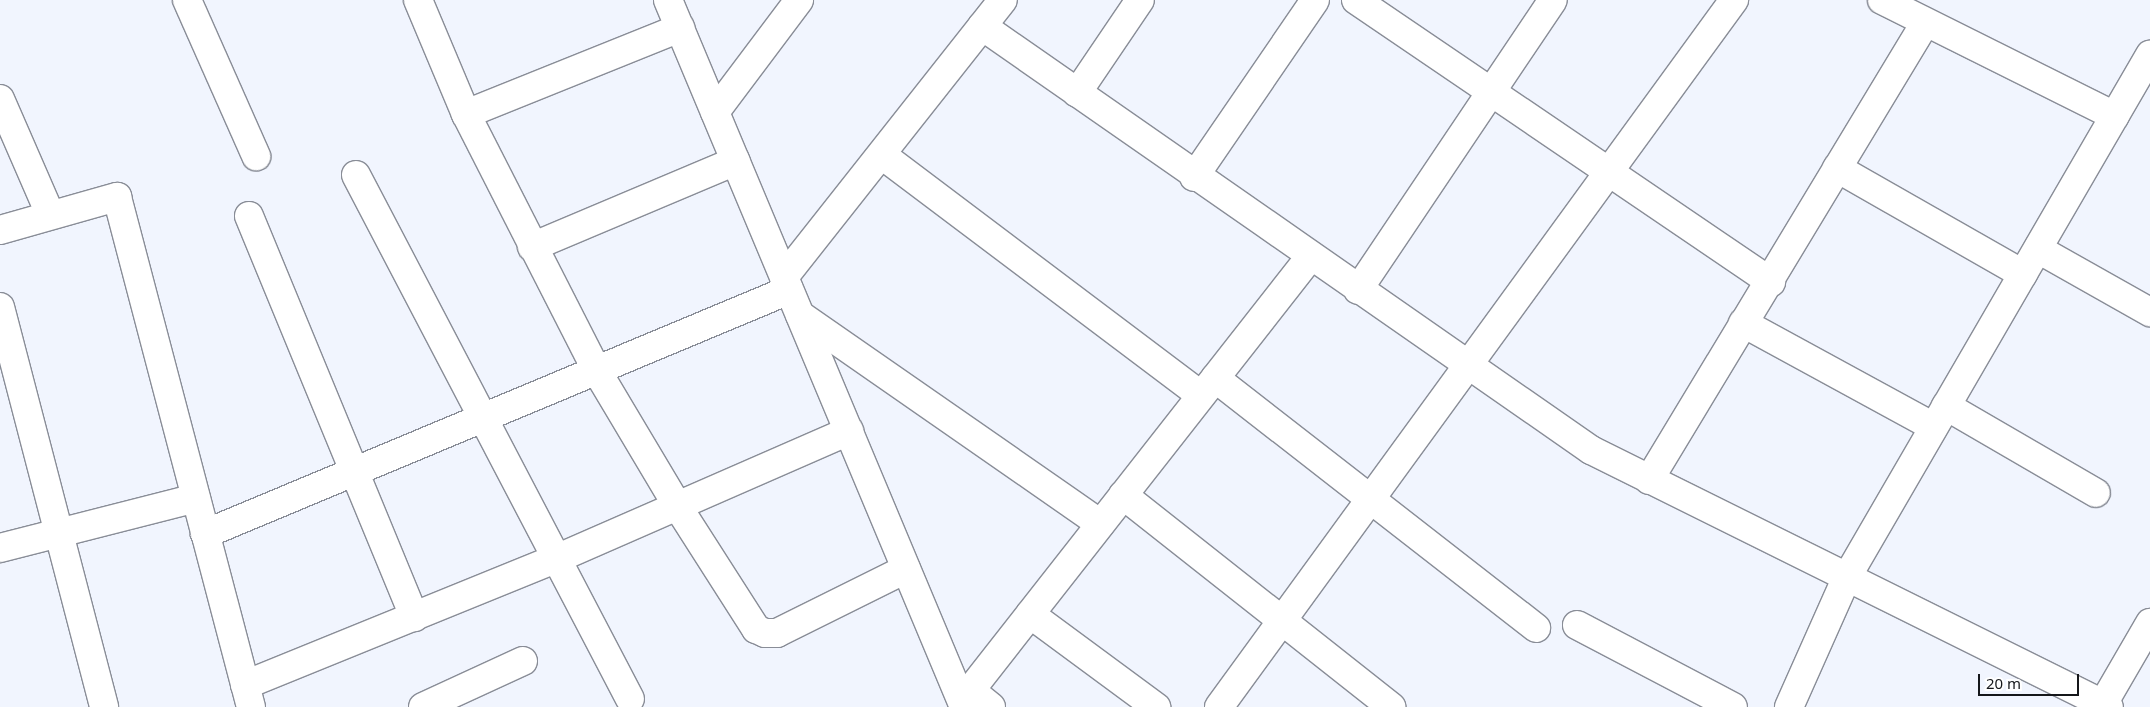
<!DOCTYPE html>
<style>
body{margin:0}
#map{position:relative;width:2150px;height:707px;overflow:hidden;background:#f1f5fe;font-family:"Noto Sans",sans-serif}
div>[style]{position:absolute}
[style*='--x']{left:calc(var(--x)*1px);top:calc(var(--y)*1px);width:calc(var(--w)*1px);rotate:calc(var(--a)*1deg)}
.roads{filter:drop-shadow(1px 0 #898d97) drop-shadow(-1px 0 #898d97) drop-shadow(0 1px #898d97) drop-shadow(0 -1px #898d97)}
.minor>*{height:28px;margin:-14px;padding:0 14px;transform-origin:14px;border-radius:14px;background:#fff}
span{translate:-50% -50%;white-space:nowrap;text-align:center;line-height:1.15;-webkit-text-stroke:5px #fff;paint-order:stroke}
.scale{position:absolute;left:1978px;top:674px;width:101px;height:22px;box-sizing:border-box;border:2px solid #15171a;border-top:0;padding-left:6px;font-size:15px;line-height:18px;white-space:nowrap;color:#15171a;-webkit-text-stroke:4px #fff;paint-order:stroke}
</style>
<div id="map">
<div class="roads">
<div class="minor">
<div style="--x:187;--y:0;--w:171;--a:66.1"></div>
<div style="--x:418;--y:0;--w:124;--a:67.2"></div>
<div style="--x:466;--y:114;--w:288;--a:63"></div>
<div style="--x:597;--y:371;--w:158;--a:59.2"></div>
<div style="--x:678;--y:507;--w:145;--a:57.4"></div>
<div style="--x:756;--y:629;--w:10;--a:24"></div>
<div style="--x:765;--y:633;--w:12;--a:0"></div>
<div style="--x:777;--y:633;--w:144;--a:-26.4"></div>
<div style="--x:668;--y:0;--w:766;--a:67.28"></div>
<div style="--x:1356;--y:0;--w:502;--a:34.2"></div>
<div style="--x:1882;--y:0;--w:260;--a:26.5"></div>
<div style="--x:982;--y:26;--w:742;--a:34.85"></div>
<div style="--x:1591;--y:450;--w:578;--a:26.39"></div>
<div style="--x:1077;--y:93;--w:112;--a:-55.9"></div>
<div style="--x:0;--y:99;--w:125;--a:66.5"></div>
<div style="--x:715;--y:112;--w:140;--a:-53.1"></div>
<div style="--x:466;--y:114;--w:231;--a:-21.9"></div>
<div style="--x:882;--y:155;--w:399;--a:37"></div>
<div style="--x:1837;--y:168;--w:214;--a:29.7"></div>
<div style="--x:356;--y:175;--w:591;--a:62.39"></div>
<div style="--x:1194;--y:177;--w:214;--a:-55.6"></div>
<div style="--x:249;--y:216;--w:434;--a:67.6"></div>
<div style="--x:0;--y:230;--w:122;--a:-15.8"></div>
<div style="--x:117;--y:197;--w:527;--a:75.28"></div>
<div style="--x:532;--y:247;--w:221;--a:-22.9"></div>
<div style="--x:2038;--y:249;--w:129;--a:29.4"></div>
<div style="--x:784;--y:277;--w:353;--a:-51.7"></div>
<div style="--x:1358;--y:290;--w:349;--a:-56.1"></div>
<div style="--x:0;--y:307;--w:413;--a:75.4"></div>
<div style="--x:800;--y:315;--w:366;--a:34.8"></div>
<div style="--x:1743;--y:323;--w:217;--a:28.6"></div>
<div style="--x:1215;--y:378;--w:407;--a:37.9"></div>
<div style="--x:1946;--y:406;--w:173;--a:30.1"></div>
<div style="--x:1649;--y:480;--w:534;--a:-58.87"></div>
<div style="--x:1123;--y:495;--w:342;--a:38.3"></div>
<div style="--x:205;--y:534;--w:633;--a:-22.68"></div>
<div style="--x:0;--y:548;--w:202;--a:-14.3"></div>
<div style="--x:1030;--y:614;--w:157;--a:36.4"></div>
<div style="--x:1577;--y:625;--w:176;--a:27.7"></div>
<div style="--x:245;--y:685;--w:336;--a:-22.1"></div>
<div style="--x:556;--y:559;--w:320;--a:-23.6"></div>
<div style="--x:970;--y:690;--w:27;--a:39"></div>
<div style="--x:962;--y:701;--w:564;--a:-51.91"></div>
<div style="--x:2103;--y:704;--w:94;--a:-59.9"></div>
<div style="--x:423;--y:707;--w:110;--a:-24.7"></div>
<div style="--x:1219;--y:707;--w:875;--a:-53.93"></div>
<div style="--x:1789;--y:707;--w:142;--a:-66"></div>
<div style="--x:1847;--y:577;--w:604;--a:-59.87"></div>
</div>
</div>
<div class="scale">20 m</div>
</div>
